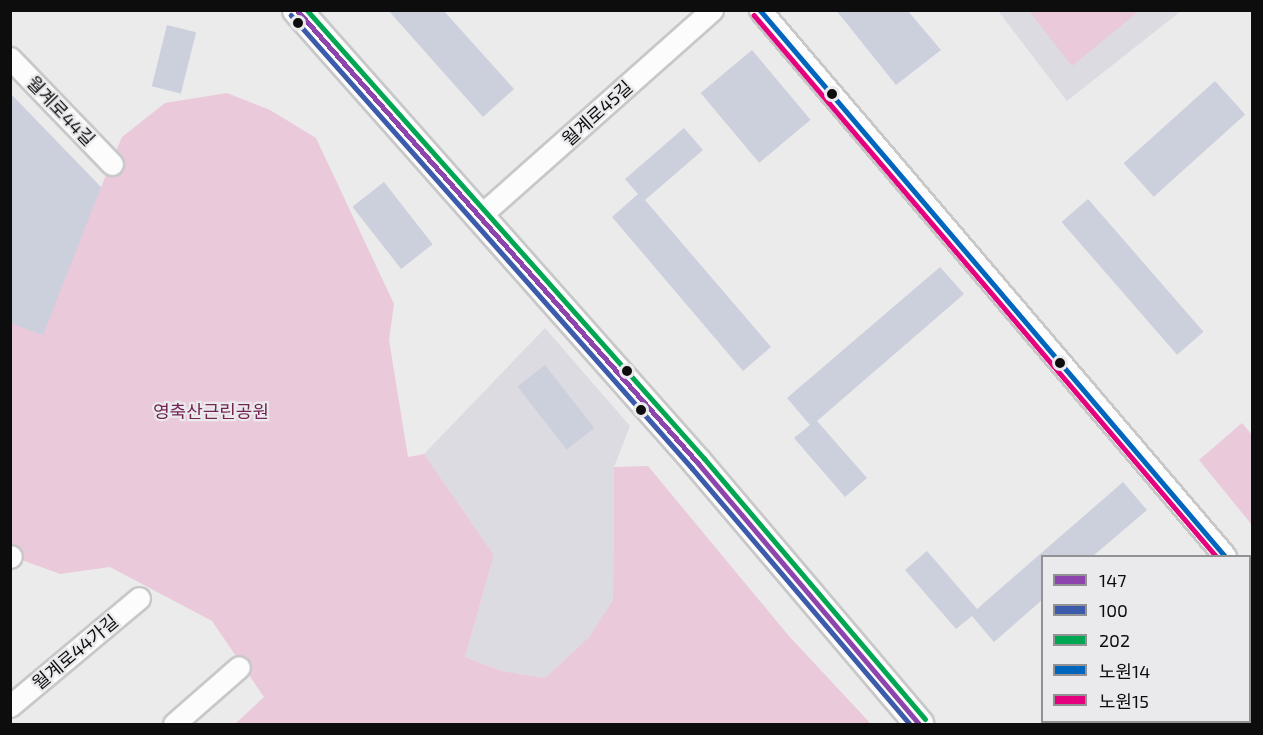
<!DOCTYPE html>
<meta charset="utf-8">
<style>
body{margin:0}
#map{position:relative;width:1263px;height:735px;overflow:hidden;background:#ebebec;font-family:"Exo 2","Noto Sans KR",sans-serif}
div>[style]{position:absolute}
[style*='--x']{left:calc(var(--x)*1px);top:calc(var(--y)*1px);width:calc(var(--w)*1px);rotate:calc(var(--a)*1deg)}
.built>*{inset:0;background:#dcdbe1}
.green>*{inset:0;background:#eac9da}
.building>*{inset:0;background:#cccfdc;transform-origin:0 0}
.roads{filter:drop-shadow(2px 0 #c8c8c9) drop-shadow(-2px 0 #c8c8c9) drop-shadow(0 2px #c8c8c9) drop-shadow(0 -2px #c8c8c9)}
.minor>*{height:21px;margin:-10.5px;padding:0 10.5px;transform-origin:10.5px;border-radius:10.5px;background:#fcfcfc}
.secondary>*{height:28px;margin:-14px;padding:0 14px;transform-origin:14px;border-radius:14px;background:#fcfcfc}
.bus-1>*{height:4.5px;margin:-2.25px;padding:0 2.25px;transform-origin:2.25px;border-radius:2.25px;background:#8e44ad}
.bus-2>*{height:4.5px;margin:-2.25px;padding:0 2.25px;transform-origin:2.25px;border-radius:2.25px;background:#3d5bab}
.bus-3>*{height:4.5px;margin:-2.25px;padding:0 2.25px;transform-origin:2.25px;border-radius:2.25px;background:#00a651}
.bus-4>*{height:4.5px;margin:-2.25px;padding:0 2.25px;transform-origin:2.25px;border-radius:2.25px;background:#0065bd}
.bus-5>*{height:4.5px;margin:-2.25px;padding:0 2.25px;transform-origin:2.25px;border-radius:2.25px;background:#e5007d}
.dots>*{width:16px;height:16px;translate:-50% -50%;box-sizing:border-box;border:3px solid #eaeaed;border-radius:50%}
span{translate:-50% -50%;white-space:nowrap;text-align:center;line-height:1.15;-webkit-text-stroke:4.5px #eaeaed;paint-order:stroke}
.street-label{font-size:18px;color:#0d0d0e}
.park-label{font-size:18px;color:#742553}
.frame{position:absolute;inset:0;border:12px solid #0d0d0e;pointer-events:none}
.legend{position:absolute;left:1041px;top:555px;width:210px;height:168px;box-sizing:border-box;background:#eaeaed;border:2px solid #929294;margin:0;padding:8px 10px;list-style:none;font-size:18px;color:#0d0d0e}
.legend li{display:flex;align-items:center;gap:12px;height:30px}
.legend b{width:30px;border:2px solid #929294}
</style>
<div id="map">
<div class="built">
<div style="clip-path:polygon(998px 11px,1181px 11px,1067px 101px)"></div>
<div style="clip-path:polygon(545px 328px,630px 426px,614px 467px,613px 600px,589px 637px,545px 678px,502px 671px,465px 657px,494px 555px,424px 454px)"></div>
</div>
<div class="green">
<div style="clip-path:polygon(1029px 11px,1139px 11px,1072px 66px)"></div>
<div style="clip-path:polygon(227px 93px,270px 110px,316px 138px,394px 304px,389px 340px,408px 457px,424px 454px,494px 555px,465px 657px,502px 671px,545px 678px,589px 637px,613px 600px,614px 467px,648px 466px,788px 635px,871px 724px,235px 724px,264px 697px,212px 621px,110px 567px,60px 574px,11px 556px,10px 323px,101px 187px,122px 137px,165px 103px)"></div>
<div style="clip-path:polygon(1242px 423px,1252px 435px,1252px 525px,1199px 460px)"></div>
</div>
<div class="building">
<div style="clip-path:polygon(388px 10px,443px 10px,514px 89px,483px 117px)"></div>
<div style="clip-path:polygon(836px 10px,907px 10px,941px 50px,896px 85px)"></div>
<div style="left:167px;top:25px;width:30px;height:63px;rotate:14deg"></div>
<div style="left:752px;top:50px;width:91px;height:67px;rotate:50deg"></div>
<div style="left:1215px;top:81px;width:45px;height:123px;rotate:48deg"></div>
<div style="clip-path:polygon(10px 93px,101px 187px,43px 335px,10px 323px)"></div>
<div style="clip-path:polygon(684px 128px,703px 150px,645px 200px,771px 347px,743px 371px,612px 217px,638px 194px,625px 179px)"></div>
<div style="left:384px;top:182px;width:79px;height:40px;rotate:52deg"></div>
<div style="left:1088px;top:199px;width:176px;height:35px;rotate:49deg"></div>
<div style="clip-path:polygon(940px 267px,964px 294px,817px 421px,867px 478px,845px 497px,794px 438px,810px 425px,787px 398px)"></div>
<div style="left:545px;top:365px;width:80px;height:35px;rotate:52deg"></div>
<div style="clip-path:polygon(1123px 482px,1147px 510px,1093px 556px,1042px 556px,1042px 600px,994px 642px,972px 616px,956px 629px,905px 570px,927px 551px,977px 609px)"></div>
</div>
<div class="roads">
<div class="minor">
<div style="--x:760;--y:10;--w:717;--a:49.58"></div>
<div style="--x:10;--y:58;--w:147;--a:46.1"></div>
<div style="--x:481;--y:215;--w:309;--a:-41.6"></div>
<div style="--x:10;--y:557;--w:1;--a:-45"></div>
<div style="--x:1250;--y:586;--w:4;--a:63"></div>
<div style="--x:10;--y:706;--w:168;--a:-39.9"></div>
<div style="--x:174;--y:724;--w:86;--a:-41.2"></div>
</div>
<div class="secondary">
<div style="--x:297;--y:10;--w:605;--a:48.48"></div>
<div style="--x:698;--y:463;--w:342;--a:49.7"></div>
</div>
</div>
<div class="bus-1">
<div style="--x:297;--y:10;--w:605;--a:48.48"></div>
<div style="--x:698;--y:463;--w:342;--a:49.7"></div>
</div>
<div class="bus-2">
<div style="--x:291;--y:15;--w:605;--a:48.48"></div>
<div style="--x:692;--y:468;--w:336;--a:49.6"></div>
</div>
<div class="bus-3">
<div style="--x:307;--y:10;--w:599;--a:48.45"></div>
<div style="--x:704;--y:458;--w:342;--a:49.7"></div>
</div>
<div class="bus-4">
<div style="--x:760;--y:10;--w:717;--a:49.58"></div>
</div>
<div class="bus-5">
<div style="--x:754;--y:15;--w:711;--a:49.5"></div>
</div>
<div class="dots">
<div style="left:298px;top:23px;background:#0d0d0e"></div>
<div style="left:832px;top:94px;background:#0d0d0e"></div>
<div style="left:1060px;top:363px;background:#0d0d0e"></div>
<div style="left:627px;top:371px;background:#0d0d0e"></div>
<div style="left:641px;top:410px;background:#0d0d0e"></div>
</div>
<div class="street-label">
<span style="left:61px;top:111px;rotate:46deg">월계로44길</span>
<span style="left:597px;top:113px;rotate:-42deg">월계로45길</span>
<span style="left:75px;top:652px;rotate:-40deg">월계로44가길</span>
</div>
<div class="park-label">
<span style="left:211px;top:411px">영축산근린공원</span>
</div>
<div class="frame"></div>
<ul class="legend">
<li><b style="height:8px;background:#8e44ad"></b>147</li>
<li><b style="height:8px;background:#3d5bab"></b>100</li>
<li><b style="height:8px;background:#00a651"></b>202</li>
<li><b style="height:8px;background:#0065bd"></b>노원14</li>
<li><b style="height:8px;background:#e5007d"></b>노원15</li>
</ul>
</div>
